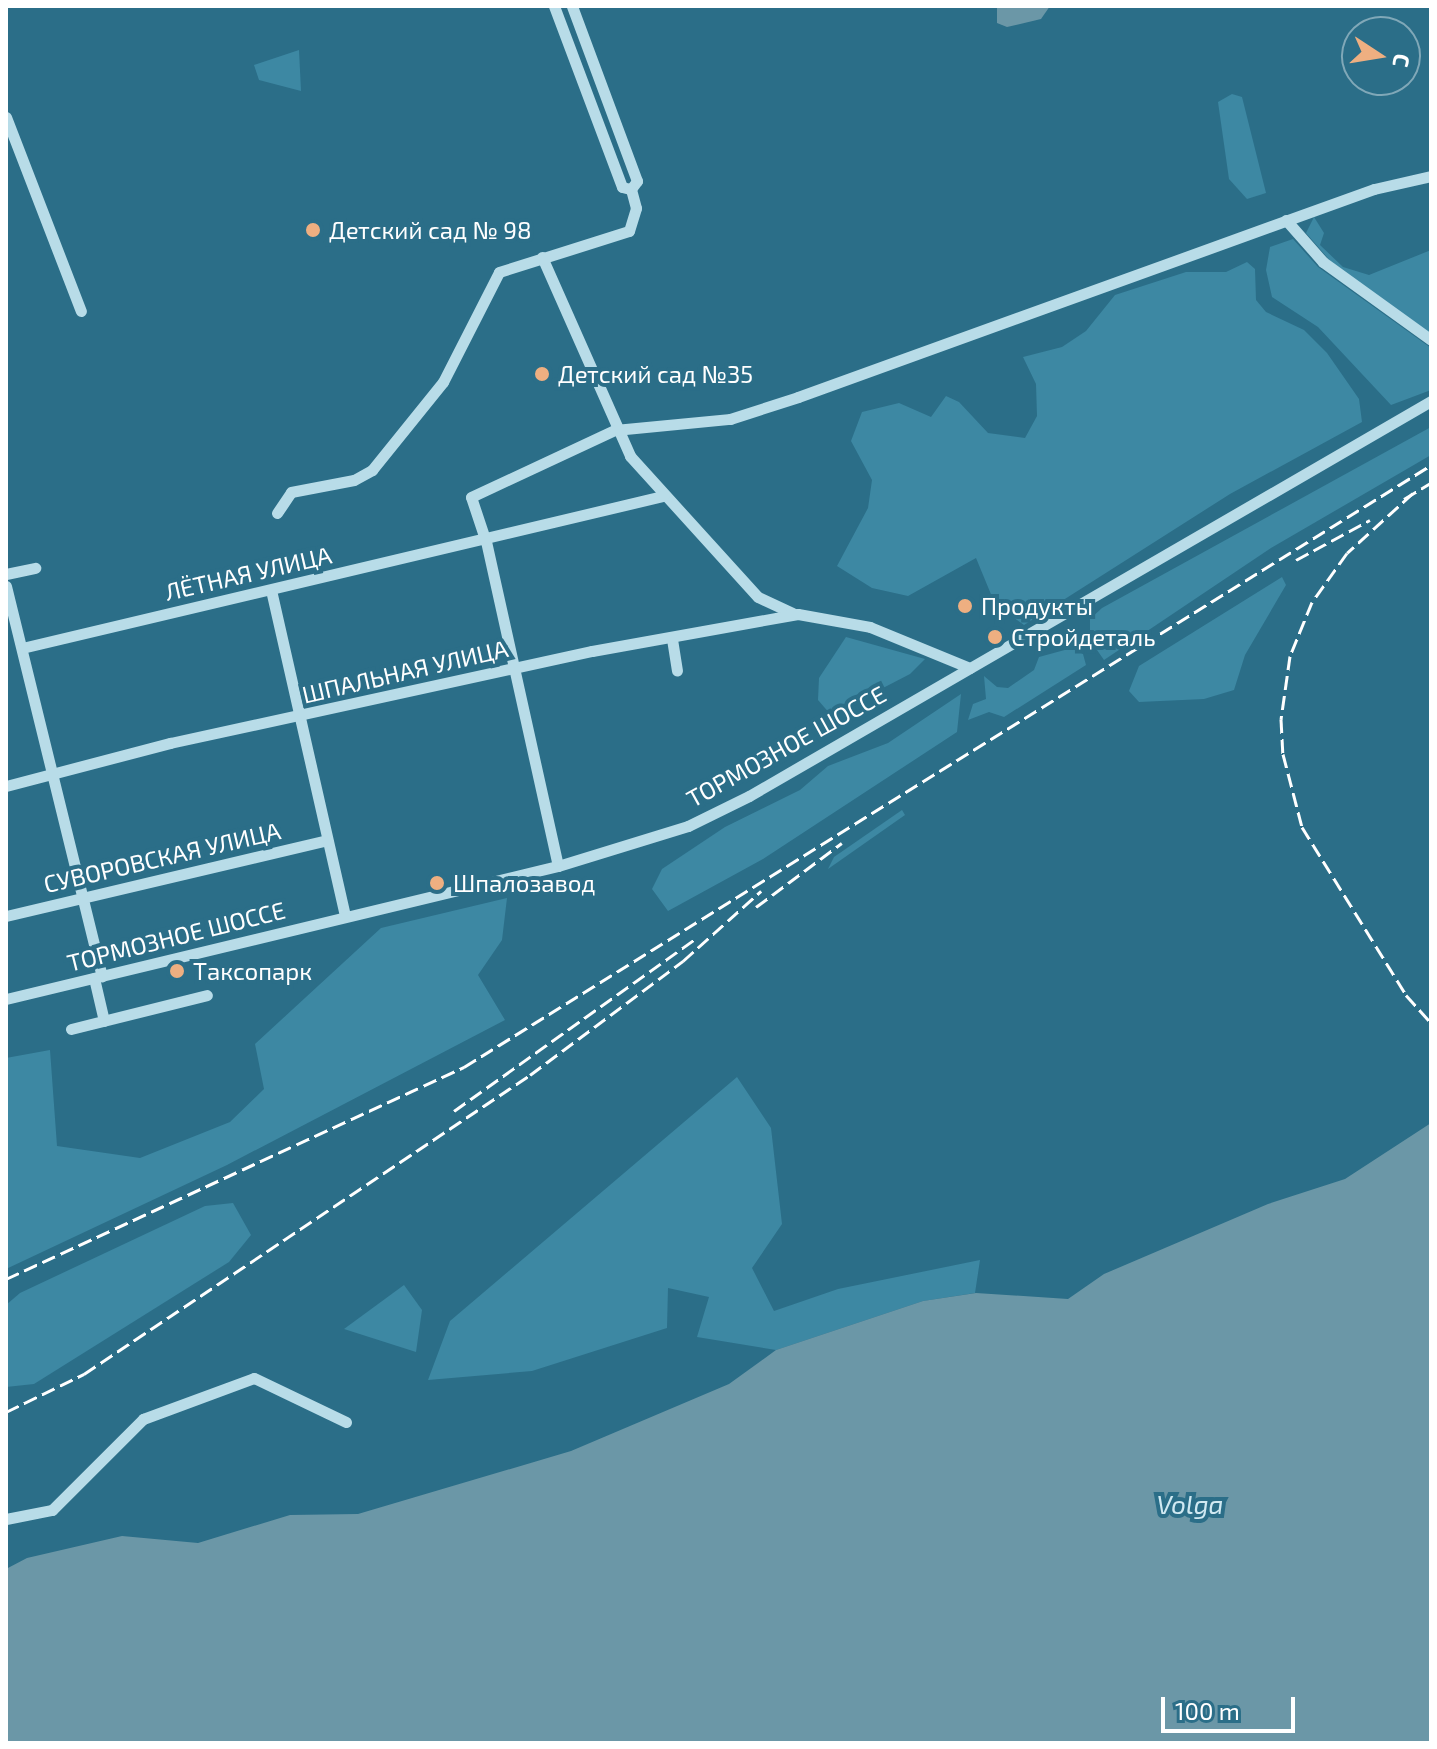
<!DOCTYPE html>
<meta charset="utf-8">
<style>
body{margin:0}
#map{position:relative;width:1437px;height:1749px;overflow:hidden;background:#2b6e88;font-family:"Exo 2",sans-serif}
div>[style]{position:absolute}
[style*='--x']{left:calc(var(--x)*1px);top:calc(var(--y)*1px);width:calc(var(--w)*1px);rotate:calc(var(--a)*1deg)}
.green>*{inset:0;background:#3d88a3}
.water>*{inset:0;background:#6b97a7}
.minor>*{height:11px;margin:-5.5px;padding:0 5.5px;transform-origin:5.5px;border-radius:5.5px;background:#b8dce8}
.rail>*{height:3px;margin-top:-1.5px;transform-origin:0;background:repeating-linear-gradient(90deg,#fff 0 14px,transparent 0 20px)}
.dots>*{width:22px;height:22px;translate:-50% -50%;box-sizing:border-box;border:4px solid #2b6e88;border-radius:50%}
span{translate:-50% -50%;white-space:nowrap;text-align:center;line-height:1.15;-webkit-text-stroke:8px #2b6e88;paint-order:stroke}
.poi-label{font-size:24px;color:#fff}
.left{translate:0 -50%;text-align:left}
.street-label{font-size:24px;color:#fff}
.water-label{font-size:26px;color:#d0e9f2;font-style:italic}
.frame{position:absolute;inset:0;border:8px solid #fff;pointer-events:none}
.north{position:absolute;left:1341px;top:16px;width:80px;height:80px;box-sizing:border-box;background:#2b6e88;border:2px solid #80a8b8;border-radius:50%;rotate:102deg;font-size:22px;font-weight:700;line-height:32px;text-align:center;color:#fff}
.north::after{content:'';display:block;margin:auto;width:28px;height:36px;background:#eeaf81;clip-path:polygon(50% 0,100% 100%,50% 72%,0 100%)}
.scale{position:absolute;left:1161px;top:1697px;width:134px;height:36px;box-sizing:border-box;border:4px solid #fff;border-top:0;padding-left:10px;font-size:24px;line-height:28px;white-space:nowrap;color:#fff;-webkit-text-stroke:6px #2b6e88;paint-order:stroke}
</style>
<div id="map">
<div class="green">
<div style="clip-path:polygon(299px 50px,301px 91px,259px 80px,254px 65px)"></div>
<div style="clip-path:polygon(1232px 94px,1242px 97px,1266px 193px,1247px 199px,1229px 179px,1218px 102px)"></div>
<div style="clip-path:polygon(1314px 217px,1324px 233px,1320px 245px,1343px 267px,1369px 275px,1431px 250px,1431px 334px,1340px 272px,1306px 233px)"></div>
<div style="clip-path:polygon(1293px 239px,1318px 267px,1431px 348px,1431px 390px,1391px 405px,1318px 327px,1272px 297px,1266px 270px,1270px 247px)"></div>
<div style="clip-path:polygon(1247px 262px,1255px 269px,1256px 300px,1266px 312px,1304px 330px,1327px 353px,1359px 399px,1362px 422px,1230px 494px,1024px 625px,995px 604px,976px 558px,908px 596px,872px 588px,837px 566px,868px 508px,872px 480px,851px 441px,862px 412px,899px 403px,931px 417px,946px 396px,959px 402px,988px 433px,1025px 438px,1037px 416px,1036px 384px,1023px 357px,1062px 347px,1086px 331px,1115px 295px,1186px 272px,1226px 272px)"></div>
<div style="clip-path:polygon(1431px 427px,1431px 455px,1271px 548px,1104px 660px,1090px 640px,1090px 619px,1102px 608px)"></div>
<div style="clip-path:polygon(1282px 577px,1286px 585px,1245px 655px,1234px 690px,1204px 699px,1139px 702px,1129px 691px,1139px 666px)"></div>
<div style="clip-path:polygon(846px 637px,925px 659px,910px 674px,831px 715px,818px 700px,819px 678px)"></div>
<div style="clip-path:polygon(1072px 648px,1083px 654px,1086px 665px,1004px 717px,989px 712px,968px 720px,973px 704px,986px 699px,984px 676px,997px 687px,1008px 688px,1034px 670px,1039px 657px)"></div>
<div style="clip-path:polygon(961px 694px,957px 732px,763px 859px,668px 911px,652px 889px,662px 869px,725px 827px,800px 790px,828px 766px,888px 743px)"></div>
<div style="clip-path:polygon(902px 810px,905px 815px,828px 869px,834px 857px)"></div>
<div style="clip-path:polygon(507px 898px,502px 940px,478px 975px,505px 1020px,227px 1165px,6px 1269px,6px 1058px,50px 1050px,57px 1146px,140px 1158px,230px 1122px,264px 1089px,255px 1044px,381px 928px)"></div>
<div style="clip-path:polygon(737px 1077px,771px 1128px,782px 1224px,752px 1268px,774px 1311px,838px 1289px,980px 1260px,975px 1293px,923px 1301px,776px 1350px,697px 1337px,709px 1297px,668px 1288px,667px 1328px,532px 1371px,428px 1380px,450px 1321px)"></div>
<div style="clip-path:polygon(233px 1203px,251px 1235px,229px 1262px,34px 1384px,6px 1387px,6px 1305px,20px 1293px,205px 1206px)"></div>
<div style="clip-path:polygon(404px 1285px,422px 1310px,416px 1352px,344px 1329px)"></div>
</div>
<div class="water">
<div style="clip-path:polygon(997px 6px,1050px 6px,1041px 19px,1007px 27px,997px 23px)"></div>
<div style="clip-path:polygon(1431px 1123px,1431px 1743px,6px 1743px,6px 1569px,27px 1558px,122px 1536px,198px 1543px,290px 1515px,358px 1514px,571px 1451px,729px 1384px,776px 1350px,923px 1301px,976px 1293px,1068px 1299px,1104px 1274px,1268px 1204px,1345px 1179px)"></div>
</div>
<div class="minor">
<div style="--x:554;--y:6;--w:193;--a:69.4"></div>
<div style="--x:622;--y:187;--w:9;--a:13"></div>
<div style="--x:631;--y:189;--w:10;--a:-53"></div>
<div style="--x:637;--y:181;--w:187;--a:-110.4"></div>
<div style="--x:6;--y:117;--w:208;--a:68.9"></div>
<div style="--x:1286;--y:220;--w:56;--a:48.6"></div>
<div style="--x:1323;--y:262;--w:133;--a:35.8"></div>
<div style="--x:542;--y:257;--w:218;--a:66.1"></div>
<div style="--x:630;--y:456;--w:190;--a:47.8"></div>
<div style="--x:758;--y:597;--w:38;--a:25"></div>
<div style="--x:277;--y:513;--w:25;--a:-56"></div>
<div style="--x:291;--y:492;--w:64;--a:-10.8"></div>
<div style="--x:354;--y:480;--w:21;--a:-29"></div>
<div style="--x:372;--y:470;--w:113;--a:-51.1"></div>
<div style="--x:443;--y:382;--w:123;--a:-63"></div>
<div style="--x:499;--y:272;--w:136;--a:-17.5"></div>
<div style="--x:629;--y:231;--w:24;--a:-73"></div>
<div style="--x:636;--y:208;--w:20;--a:-105"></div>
<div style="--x:6;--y:574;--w:30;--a:-12"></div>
<div style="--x:6;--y:586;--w:402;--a:76.2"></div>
<div style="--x:271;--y:590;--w:335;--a:77.2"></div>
<div style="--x:672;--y:639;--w:32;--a:81"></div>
<div style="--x:22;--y:648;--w:659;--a:-13.34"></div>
<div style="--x:6;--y:786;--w:170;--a:-14.7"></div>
<div style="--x:170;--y:743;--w:432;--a:-12.3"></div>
<div style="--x:592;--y:651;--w:209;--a:-10.2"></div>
<div style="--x:798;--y:614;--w:73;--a:10.2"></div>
<div style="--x:870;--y:627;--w:108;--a:22.3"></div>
<div style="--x:558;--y:866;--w:332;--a:-102.5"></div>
<div style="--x:486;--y:542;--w:47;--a:-108.4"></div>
<div style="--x:471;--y:497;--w:159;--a:-25"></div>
<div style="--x:615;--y:430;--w:116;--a:-5.5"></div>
<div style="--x:730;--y:419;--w:71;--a:-17.9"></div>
<div style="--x:798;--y:397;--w:612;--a:-19.86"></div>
<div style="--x:1374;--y:189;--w:58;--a:-12.8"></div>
<div style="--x:6;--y:916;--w:330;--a:-13.3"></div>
<div style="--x:94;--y:978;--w:44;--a:76.9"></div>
<div style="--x:6;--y:999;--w:568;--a:-13.55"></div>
<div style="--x:558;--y:866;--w:136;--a:-17.1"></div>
<div style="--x:688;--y:826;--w:68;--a:-26.2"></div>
<div style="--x:749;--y:796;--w:788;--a:-30.08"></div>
<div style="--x:71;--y:1029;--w:140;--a:-14"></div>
<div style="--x:6;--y:1519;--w:47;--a:-11.1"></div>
<div style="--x:52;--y:1510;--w:129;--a:-45"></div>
<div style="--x:143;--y:1419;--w:118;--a:-20.3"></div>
<div style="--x:254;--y:1378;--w:102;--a:25.6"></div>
</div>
<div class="rail">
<div style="--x:1413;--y:493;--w:89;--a:137.7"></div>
<div style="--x:1347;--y:553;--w:60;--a:125.5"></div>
<div style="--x:1312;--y:602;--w:58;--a:112.2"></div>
<div style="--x:1290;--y:656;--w:64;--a:98.1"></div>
<div style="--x:1281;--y:719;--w:35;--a:87"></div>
<div style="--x:1283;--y:754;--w:75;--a:75.4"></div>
<div style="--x:1302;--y:827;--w:198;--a:58.2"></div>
<div style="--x:1406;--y:995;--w:38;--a:48"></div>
<div style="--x:1404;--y:499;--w:31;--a:-31"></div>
<div style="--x:1296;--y:560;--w:84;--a:-28.4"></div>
<div style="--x:756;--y:907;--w:107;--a:-36.7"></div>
<div style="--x:454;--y:1111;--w:296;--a:-35.5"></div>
<div style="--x:6;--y:1279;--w:505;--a:-24.84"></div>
<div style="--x:464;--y:1067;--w:1139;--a:-31.9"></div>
<div style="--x:6;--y:1412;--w:87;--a:-26"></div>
<div style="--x:84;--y:1374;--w:537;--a:-33.84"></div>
<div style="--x:530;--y:1075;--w:191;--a:-36.7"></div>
<div style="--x:683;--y:961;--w:105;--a:-41.9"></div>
</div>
<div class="dots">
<div style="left:313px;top:230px;background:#eeaf81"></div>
<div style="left:542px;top:374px;background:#eeaf81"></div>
<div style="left:965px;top:606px;background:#eeaf81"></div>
<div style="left:995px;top:637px;background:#eeaf81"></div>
<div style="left:437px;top:883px;background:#eeaf81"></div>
<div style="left:177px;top:971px;background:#eeaf81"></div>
</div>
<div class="poi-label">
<span class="left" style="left:329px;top:230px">Детский сад № 98</span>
<span class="left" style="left:558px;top:374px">Детский сад №35</span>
<span class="left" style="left:981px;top:606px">Продукты</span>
<span class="left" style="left:1011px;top:637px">Стройдеталь</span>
<span class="left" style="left:453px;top:883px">Шпалозавод</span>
<span class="left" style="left:193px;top:971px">Таксопарк</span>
</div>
<div class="street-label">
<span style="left:248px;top:573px;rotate:-13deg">ЛЁТНАЯ УЛИЦА</span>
<span style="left:405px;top:671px;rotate:-13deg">ШПАЛЬНАЯ УЛИЦА</span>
<span style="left:786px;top:746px;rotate:-29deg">ТОРМОЗНОЕ ШОССЕ</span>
<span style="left:162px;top:857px;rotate:-13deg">СУВОРОВСКАЯ УЛИЦА</span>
<span style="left:176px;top:936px;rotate:-14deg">ТОРМОЗНОЕ ШОССЕ</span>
</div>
<div class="water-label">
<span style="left:1190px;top:1504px">Volga</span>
</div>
<div class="frame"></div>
<div class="north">С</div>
<div class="scale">100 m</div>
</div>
